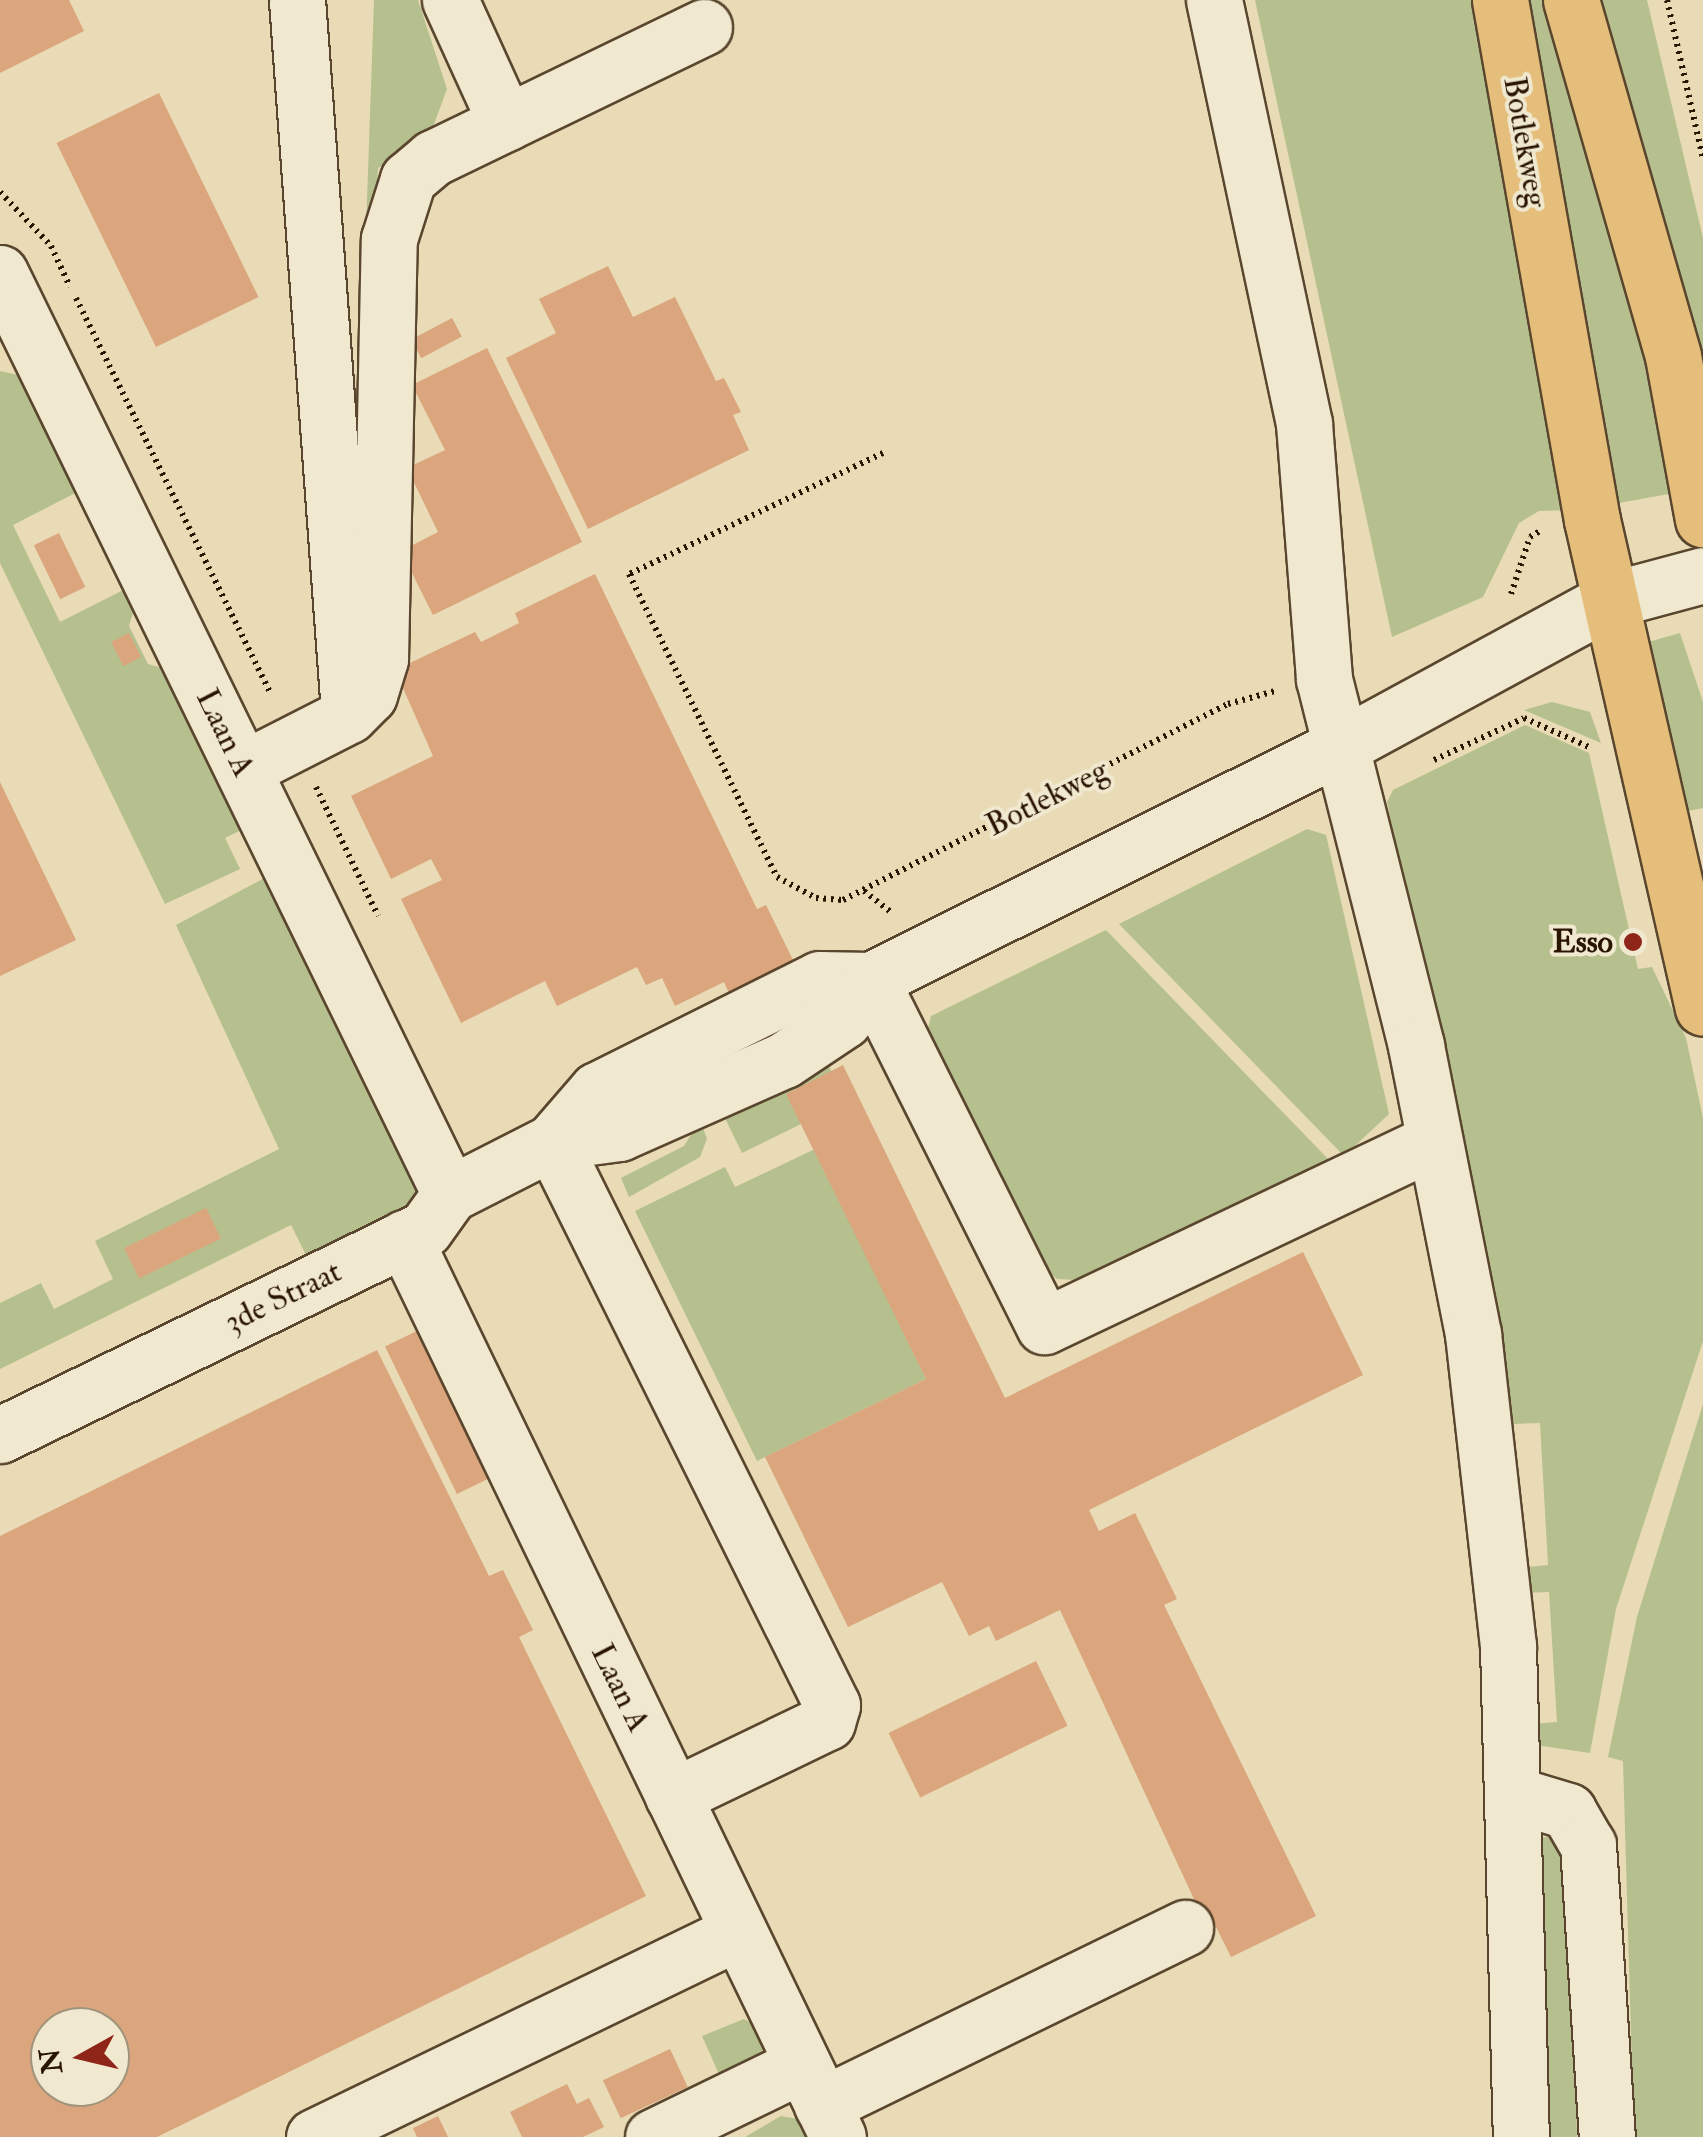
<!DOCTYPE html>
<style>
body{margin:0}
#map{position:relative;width:1703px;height:2137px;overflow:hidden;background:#e8dbb5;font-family:"IM FELL Double Pica",serif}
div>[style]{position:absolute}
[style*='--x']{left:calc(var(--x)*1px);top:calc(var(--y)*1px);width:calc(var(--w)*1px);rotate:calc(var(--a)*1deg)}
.green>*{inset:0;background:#b5c08e}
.building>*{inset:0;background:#dba57d;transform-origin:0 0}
.path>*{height:6px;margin-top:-3px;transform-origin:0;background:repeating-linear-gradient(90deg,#2a1501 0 2.5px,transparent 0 7.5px)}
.roads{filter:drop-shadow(2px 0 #5a462e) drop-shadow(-2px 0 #5a462e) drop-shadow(0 2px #5a462e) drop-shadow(0 -2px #5a462e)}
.minor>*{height:55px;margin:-27.5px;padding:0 27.5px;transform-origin:27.5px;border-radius:27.5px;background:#f0e8cf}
.major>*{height:55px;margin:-27.5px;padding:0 27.5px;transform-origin:27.5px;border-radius:27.5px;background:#e4be7a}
.dots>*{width:28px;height:28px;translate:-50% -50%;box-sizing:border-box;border:5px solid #f0e8cf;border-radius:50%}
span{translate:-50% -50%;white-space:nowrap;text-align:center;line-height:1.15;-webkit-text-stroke:8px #f0e8cf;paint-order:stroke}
.street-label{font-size:32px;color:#2a1501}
.poi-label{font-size:32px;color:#2a1501;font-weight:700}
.right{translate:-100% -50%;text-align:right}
.north{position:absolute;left:30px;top:2007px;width:100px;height:100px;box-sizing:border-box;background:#f0e8cf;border:2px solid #a1947d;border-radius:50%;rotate:262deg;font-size:28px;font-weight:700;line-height:40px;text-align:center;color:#2a1501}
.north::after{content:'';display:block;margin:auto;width:35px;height:45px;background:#8f2418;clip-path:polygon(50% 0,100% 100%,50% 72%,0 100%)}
</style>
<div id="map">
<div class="green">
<div style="clip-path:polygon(374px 0,418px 0,447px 89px,427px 143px,378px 168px,353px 601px)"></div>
<div style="clip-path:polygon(1255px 0,1486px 0,1573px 510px,1539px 511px,1519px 523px,1483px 597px,1392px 637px)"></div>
<div style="clip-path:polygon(1521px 0,1545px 0,1627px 267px,1669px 494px,1613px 504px)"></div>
<div style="clip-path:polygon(1596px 0,1647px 0,1703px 238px,1703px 425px)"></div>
<div style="clip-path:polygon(0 371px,28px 377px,93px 484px,13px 525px,60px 622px,143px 580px,129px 626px,148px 664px,190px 676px,258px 822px,225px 838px,240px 869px,165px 904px,0 563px)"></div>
<div style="clip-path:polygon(1680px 633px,1703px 702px,1703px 808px,1683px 812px,1638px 645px)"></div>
<div style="clip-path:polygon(1552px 702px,1590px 712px,1601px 743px,1524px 710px)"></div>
<div style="clip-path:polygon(1525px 725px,1589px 753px,1638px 969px,1652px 967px,1686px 1038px,1703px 1118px,1703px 1341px,1616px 1609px,1590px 1753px,1529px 1744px,1528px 1724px,1557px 1722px,1549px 1592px,1521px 1593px,1520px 1568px,1548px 1565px,1540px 1423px,1512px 1424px,1387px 802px,1393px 790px)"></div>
<div style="clip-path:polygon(1307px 829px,1326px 835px,1389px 1114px,1344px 1156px,1119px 924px)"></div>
<div style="clip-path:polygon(285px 867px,428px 1172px,409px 1208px,307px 1257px,291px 1225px,0 1369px,0 1303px,41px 1283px,54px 1309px,113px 1279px,95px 1241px,279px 1149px,176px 925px)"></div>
<div style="clip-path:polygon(1106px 930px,1332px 1163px,1078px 1280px,1057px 1279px,1039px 1264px,927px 1033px,931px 1016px)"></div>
<div style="clip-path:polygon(825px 1059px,832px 1072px,787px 1094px,801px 1124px,742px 1153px,721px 1110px)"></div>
<div style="clip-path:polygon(700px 1120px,707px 1139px,700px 1157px,629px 1197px,621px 1178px,684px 1146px)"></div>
<div style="clip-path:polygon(815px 1149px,926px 1379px,757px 1461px,635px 1211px,725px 1167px,735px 1187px)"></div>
<div style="clip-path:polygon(1703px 1404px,1703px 2137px,1634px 2137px,1623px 1761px,1608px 1757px,1637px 1617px)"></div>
<div style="clip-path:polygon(1559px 1836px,1569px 1855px,1577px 2137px,1544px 2137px,1534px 1838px)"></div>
<div style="clip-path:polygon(744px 2019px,757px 2026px,766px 2058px,722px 2081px,702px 2036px)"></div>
<div style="clip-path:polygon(781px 2116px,798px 2119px,814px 2137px,745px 2137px)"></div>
</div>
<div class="building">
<div style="clip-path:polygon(0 0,69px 0,84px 31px,0 73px)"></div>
<div style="left:159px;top:93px;width:227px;height:114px;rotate:64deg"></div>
<div style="clip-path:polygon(608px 266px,633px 317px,675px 297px,716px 381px,724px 378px,741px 412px,733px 415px,749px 450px,588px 529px,506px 358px,556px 333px,539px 299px)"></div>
<div style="left:452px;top:318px;width:21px;height:46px;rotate:62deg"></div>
<div style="clip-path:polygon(487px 348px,582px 542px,433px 615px,401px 551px,438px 532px,407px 468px,445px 450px,412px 385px)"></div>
<div style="left:59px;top:533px;width:60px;height:28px;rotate:64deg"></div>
<div style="clip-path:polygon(595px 574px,757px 909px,766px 905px,796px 966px,731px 998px,724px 982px,675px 1006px,662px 978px,646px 985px,637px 967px,557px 1006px,545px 981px,461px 1023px,401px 899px,442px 880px,431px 859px,391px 879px,351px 796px,433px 756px,395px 670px,475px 632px,481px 642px,519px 623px,515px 613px)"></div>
<div style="left:129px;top:633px;width:27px;height:20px;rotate:63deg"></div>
<div style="clip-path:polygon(0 782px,76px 940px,0 976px)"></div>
<div style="clip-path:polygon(843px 1065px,1005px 1398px,1303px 1252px,1363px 1375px,1089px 1510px,1099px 1531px,1135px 1513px,1177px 1599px,1164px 1605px,1316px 1916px,1231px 1957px,1206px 1907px,1199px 1910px,1060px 1610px,996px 1641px,989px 1626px,969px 1636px,942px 1582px,848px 1627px,765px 1457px,926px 1379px,786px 1094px)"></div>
<div style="left:206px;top:1208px;width:34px;height:91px;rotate:64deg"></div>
<div style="left:421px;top:1329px;width:164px;height:40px;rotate:64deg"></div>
<div style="clip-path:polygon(evenodd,377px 1350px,489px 1576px,503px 1570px,533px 1630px,519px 1637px,646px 1896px,157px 2137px,0 2137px,0 1536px,377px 1350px,50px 2027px,110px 2027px,110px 2087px,50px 2087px,50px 2027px)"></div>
<div style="left:1036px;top:1661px;width:72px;height:164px;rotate:64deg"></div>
<div style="left:670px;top:2049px;width:42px;height:74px;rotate:65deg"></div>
<div style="clip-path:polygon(567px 2084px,577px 2104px,589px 2098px,604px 2127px,583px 2137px,522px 2137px,510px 2112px)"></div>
<div style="clip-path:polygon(438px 2116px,448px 2137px,417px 2137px,413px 2128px)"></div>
</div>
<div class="path">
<div style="--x:1667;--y:0;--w:162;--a:77.2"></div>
<div style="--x:0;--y:192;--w:74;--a:46.6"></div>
<div style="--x:51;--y:246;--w:45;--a:65.1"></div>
<div style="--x:76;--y:298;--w:442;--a:63.8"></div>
<div style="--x:883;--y:453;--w:281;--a:154.5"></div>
<div style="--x:629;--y:574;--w:337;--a:64"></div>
<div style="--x:777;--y:877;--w:44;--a:28.3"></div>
<div style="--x:816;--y:898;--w:27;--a:4"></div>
<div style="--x:843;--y:900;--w:432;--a:-27"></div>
<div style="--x:1228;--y:704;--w:49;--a:-15.5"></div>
<div style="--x:1511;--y:594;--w:60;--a:-71.6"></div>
<div style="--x:1530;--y:537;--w:12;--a:-31"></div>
<div style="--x:1434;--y:760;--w:99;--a:-25"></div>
<div style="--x:1524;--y:718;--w:73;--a:24.1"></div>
<div style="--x:316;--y:787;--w:143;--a:64.3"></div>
<div style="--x:864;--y:891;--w:33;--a:38"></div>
</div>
<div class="roads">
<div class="minor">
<div style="--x:297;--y:0;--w:714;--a:85.82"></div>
<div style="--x:450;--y:0;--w:135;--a:65.5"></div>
<div style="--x:1214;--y:0;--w:433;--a:78"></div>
<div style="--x:1304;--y:424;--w:256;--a:85.5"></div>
<div style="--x:1324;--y:679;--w:378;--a:75.9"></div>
<div style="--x:1416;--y:1046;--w:294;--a:78.8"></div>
<div style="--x:1473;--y:1334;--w:314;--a:83.6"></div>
<div style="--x:1508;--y:1646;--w:491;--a:88.5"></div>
<div style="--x:0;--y:273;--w:1025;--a:63.96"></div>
<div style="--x:243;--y:769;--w:119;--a:-27"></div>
<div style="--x:349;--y:715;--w:28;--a:-45"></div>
<div style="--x:369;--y:695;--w:38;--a:-73"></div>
<div style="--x:380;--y:659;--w:420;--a:-88.8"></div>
<div style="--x:389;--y:239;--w:63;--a:-72.4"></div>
<div style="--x:408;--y:179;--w:33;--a:-40"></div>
<div style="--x:433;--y:158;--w:301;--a:-25.8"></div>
<div style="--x:552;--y:1142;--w:629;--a:63.56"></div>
<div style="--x:832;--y:1705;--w:18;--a:106"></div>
<div style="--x:827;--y:1722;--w:171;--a:154.3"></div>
<div style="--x:552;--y:1142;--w:69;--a:-49.1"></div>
<div style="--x:597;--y:1090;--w:249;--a:-26.5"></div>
<div style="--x:820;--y:979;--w:51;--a:1.1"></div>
<div style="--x:1432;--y:1142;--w:429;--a:154.6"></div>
<div style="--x:1044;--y:1326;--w:387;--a:-116.6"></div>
<div style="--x:871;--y:980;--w:530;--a:-26.47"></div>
<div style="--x:1345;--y:744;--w:302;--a:-28.5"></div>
<div style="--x:1610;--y:600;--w:96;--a:-15"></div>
<div style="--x:404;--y:1238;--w:998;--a:64.23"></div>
<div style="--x:0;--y:1435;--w:472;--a:-25.9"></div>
<div style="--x:425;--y:1229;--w:43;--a:-54.5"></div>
<div style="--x:450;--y:1194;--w:114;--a:-27"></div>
<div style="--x:552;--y:1142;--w:68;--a:-7.7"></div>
<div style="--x:619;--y:1133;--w:180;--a:-23.9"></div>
<div style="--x:784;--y:1060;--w:72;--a:-33.7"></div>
<div style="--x:844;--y:1020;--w:48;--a:-56"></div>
<div style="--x:1512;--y:1794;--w:59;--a:16.9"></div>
<div style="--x:1568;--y:1811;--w:39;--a:60"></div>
<div style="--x:1588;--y:1845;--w:293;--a:86.3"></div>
<div style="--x:822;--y:2105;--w:404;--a:-26"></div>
<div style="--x:314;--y:2137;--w:471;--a:-25.8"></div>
<div style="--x:653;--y:2137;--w:165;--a:-25.9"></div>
</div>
<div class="major">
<div style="--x:1500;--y:0;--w:528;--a:79.97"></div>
<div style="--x:1592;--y:520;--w:500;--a:77.19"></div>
<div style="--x:1571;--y:0;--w:370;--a:74"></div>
<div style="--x:1673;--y:356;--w:166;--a:79.6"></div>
</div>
</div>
<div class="dots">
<div style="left:1633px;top:942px;background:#8f2418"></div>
</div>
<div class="street-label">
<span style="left:1525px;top:142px;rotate:80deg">Botlekweg</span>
<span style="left:225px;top:733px;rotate:64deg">Laan A</span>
<span style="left:1047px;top:798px;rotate:-27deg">Botlekweg</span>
<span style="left:283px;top:1297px;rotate:-26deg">3de Straat</span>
<span style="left:620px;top:1688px;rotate:64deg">Laan A</span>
</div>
<div class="poi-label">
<span class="right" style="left:1613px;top:942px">Esso</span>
</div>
<div class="north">N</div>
</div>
